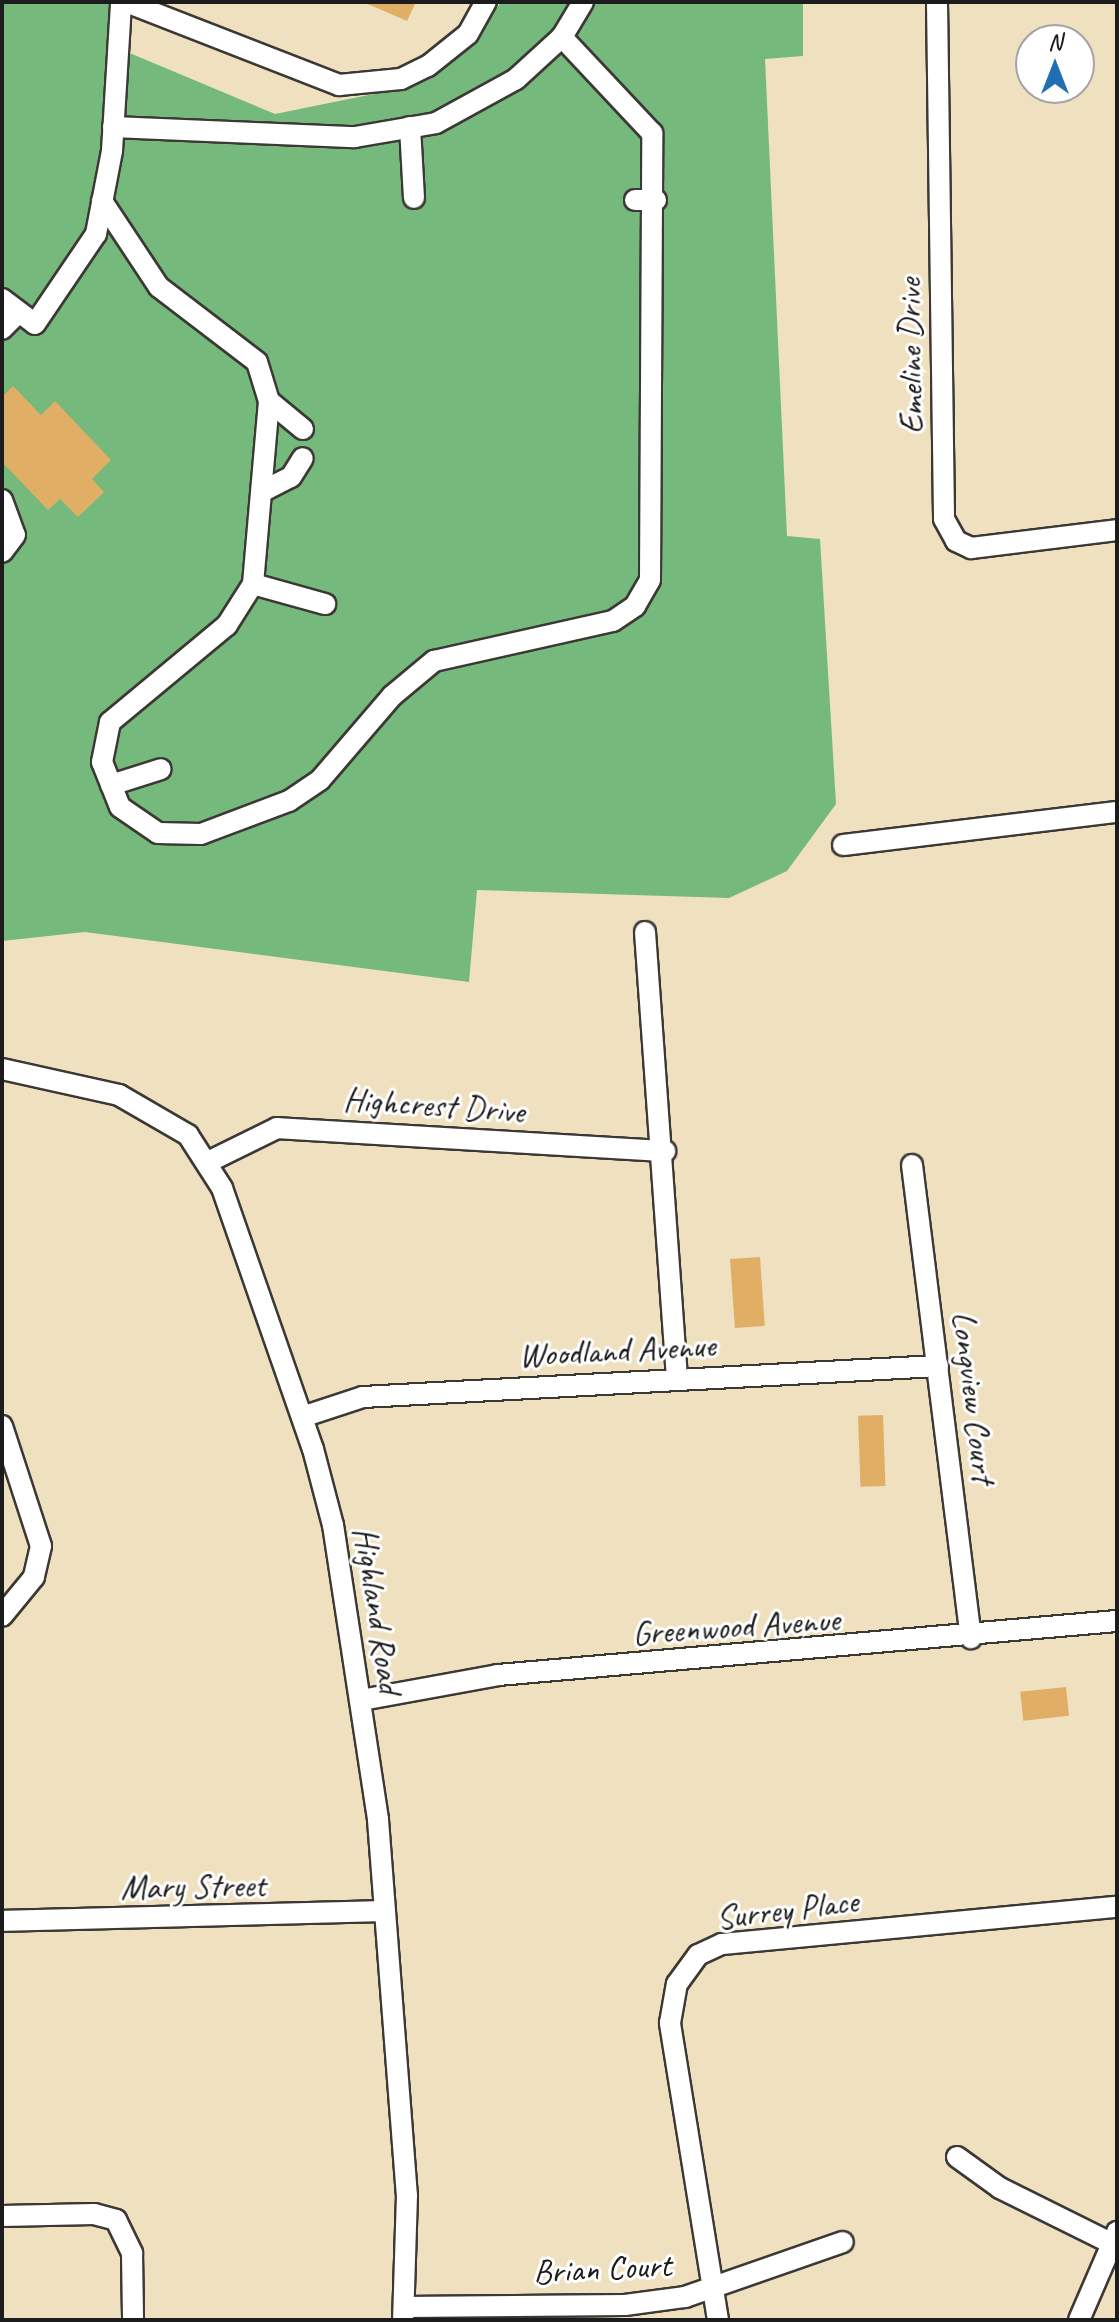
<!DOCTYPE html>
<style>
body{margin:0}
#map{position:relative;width:1119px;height:2322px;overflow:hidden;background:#efe0c0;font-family:Caveat,sans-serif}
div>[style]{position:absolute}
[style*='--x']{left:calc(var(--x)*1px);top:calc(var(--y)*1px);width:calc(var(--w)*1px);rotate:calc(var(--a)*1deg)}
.forest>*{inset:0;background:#75b97d}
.building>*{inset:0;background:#e1ae66;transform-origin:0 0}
.roads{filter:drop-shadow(2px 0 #3c3935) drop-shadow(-2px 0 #3c3935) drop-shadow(0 2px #3c3935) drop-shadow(0 -2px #3c3935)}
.minor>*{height:20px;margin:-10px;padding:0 10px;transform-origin:10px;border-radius:10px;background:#fff}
span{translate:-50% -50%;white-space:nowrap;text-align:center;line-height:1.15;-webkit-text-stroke:6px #fff;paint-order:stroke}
.street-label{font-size:34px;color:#1c1c1c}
.frame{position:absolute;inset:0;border:4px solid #1c1c1c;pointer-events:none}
.north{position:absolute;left:1015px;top:24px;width:80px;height:80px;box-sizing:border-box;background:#fff;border:2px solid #a4a4a4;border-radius:50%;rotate:0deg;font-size:22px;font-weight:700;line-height:32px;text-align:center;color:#1c1c1c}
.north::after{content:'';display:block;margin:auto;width:28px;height:36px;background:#1f6fb2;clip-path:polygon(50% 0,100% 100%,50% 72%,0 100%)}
</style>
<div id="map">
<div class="forest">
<div style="clip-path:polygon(2px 2px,113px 2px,120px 49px,275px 114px,413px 86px,471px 43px,501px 2px,803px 2px,803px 56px,765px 59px,787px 536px,820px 539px,836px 804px,787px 871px,729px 898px,477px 890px,469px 982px,85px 932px,2px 941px)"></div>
</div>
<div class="building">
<div style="clip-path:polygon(363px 2px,416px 2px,407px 21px)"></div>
<div style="clip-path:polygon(13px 386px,41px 415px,55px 401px,111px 460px,92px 479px,104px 492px,78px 517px,60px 499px,48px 510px,2px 462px,2px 397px)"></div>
<div style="left:760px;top:1257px;width:69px;height:30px;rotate:86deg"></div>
<div style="left:883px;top:1415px;width:71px;height:25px;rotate:88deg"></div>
<div style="left:1066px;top:1687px;width:29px;height:46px;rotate:84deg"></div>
</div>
<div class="roads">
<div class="minor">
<div style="--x:126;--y:2;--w:229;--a:21.3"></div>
<div style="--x:339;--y:85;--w:62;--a:-5.5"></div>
<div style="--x:401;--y:79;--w:30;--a:-26"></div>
<div style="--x:428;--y:66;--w:51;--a:-38.7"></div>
<div style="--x:468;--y:34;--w:37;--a:-61"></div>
<div style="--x:937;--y:2;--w:517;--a:89.22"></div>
<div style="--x:944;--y:519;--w:25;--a:61"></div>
<div style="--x:956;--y:541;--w:17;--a:25"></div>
<div style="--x:971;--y:548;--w:147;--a:-7"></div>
<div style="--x:113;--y:127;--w:242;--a:2.4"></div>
<div style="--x:355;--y:137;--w:82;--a:-9.8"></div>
<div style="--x:436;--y:123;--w:91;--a:-28.8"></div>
<div style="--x:516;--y:79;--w:62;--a:-42.4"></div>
<div style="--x:562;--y:37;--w:41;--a:-59"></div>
<div style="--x:410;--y:127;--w:71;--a:86.8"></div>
<div style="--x:635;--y:200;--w:21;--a:0"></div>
<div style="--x:102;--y:201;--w:103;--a:56.5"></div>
<div style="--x:159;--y:287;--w:123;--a:37.4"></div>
<div style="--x:257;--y:362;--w:41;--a:72.9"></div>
<div style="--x:269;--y:401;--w:184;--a:95"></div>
<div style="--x:253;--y:584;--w:49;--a:122.4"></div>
<div style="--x:227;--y:625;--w:152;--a:140.3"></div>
<div style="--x:110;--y:722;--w:41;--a:101.3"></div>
<div style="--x:102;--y:762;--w:48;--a:68.2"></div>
<div style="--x:120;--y:807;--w:46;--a:34.4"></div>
<div style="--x:158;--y:833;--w:43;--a:1.3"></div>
<div style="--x:201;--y:834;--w:94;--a:-20.6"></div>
<div style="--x:289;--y:801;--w:37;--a:-34"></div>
<div style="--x:320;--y:780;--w:111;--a:-49.4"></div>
<div style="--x:392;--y:696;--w:55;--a:-39.8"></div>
<div style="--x:434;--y:661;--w:183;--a:-12.6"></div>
<div style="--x:613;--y:621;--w:27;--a:-34"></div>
<div style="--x:635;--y:606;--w:30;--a:-60"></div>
<div style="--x:650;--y:580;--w:447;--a:-89.7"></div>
<div style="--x:652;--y:133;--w:132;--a:-133.2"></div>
<div style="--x:2;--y:299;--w:41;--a:37.1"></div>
<div style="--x:35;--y:324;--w:109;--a:-55.9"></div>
<div style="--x:96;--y:234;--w:85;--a:-79.1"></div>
<div style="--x:112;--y:151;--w:149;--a:-86.5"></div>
<div style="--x:2;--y:329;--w:24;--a:-45"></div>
<div style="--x:269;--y:401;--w:44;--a:39.5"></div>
<div style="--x:265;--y:490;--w:29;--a:-27"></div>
<div style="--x:291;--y:477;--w:22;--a:-58"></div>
<div style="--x:2;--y:500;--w:37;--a:70"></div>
<div style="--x:15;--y:535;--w:21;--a:127"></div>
<div style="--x:253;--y:584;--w:75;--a:15.5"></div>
<div style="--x:111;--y:785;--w:52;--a:-17.7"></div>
<div style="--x:843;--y:845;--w:276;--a:-6.9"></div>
<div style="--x:645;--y:932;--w:449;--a:85.9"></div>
<div style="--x:2;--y:1069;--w:120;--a:12.5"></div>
<div style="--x:119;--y:1095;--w:80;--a:30.1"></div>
<div style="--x:188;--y:1135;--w:63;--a:57.3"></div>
<div style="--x:222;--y:1188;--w:276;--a:70.8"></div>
<div style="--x:313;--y:1449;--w:79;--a:75.3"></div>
<div style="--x:333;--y:1525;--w:298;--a:81.3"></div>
<div style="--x:378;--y:1820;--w:376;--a:85.6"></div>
<div style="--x:407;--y:2195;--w:125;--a:91.8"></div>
<div style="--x:208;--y:1162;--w:77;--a:-26.2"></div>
<div style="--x:277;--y:1128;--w:389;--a:3.4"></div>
<div style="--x:912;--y:1165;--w:477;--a:82.9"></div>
<div style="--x:302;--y:1417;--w:64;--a:-18.2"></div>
<div style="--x:363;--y:1397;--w:576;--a:-3.09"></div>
<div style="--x:2;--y:1426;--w:126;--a:72"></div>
<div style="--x:41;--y:1546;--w:32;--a:103"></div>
<div style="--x:34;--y:1577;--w:50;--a:129.4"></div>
<div style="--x:361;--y:1700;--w:139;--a:-10.3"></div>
<div style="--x:498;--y:1675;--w:621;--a:-4.99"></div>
<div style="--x:2;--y:1921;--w:383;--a:-1.5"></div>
<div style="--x:957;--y:2157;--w:53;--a:35.8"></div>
<div style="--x:1000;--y:2188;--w:124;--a:26.4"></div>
<div style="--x:2;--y:2216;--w:92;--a:-1.2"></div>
<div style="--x:94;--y:2214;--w:23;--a:15"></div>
<div style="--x:116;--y:2220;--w:37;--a:64"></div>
<div style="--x:132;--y:2253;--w:67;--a:89.1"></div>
<div style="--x:404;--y:2307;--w:221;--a:-0.5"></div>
<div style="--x:625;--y:2305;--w:61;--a:-7.6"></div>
<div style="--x:685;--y:2297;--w:167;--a:-19.2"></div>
<div style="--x:718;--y:2320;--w:301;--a:-99.2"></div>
<div style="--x:670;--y:2023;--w:40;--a:-80"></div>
<div style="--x:677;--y:1984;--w:36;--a:-54"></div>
<div style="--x:698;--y:1955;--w:26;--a:-25"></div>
<div style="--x:722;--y:1944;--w:397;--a:-5.4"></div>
<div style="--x:1079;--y:2320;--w:96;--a:-66.6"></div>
</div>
</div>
<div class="street-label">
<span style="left:910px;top:356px;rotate:-91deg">Emeline Drive</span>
<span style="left:434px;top:1105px;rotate:4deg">Highcrest Drive</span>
<span style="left:617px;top:1350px;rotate:-3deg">Woodland Avenue</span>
<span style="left:974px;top:1397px;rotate:83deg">Longview Court</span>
<span style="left:378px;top:1610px;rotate:81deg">Highland Road</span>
<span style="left:736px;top:1626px;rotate:-4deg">Greenwood Avenue</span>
<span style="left:193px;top:1886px;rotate:-1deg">Mary Street</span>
<span style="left:787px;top:1909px;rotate:-7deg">Surrey Place</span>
<span style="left:602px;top:2268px;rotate:-3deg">Brian Court</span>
</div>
<div class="frame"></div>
<div class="north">N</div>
</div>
